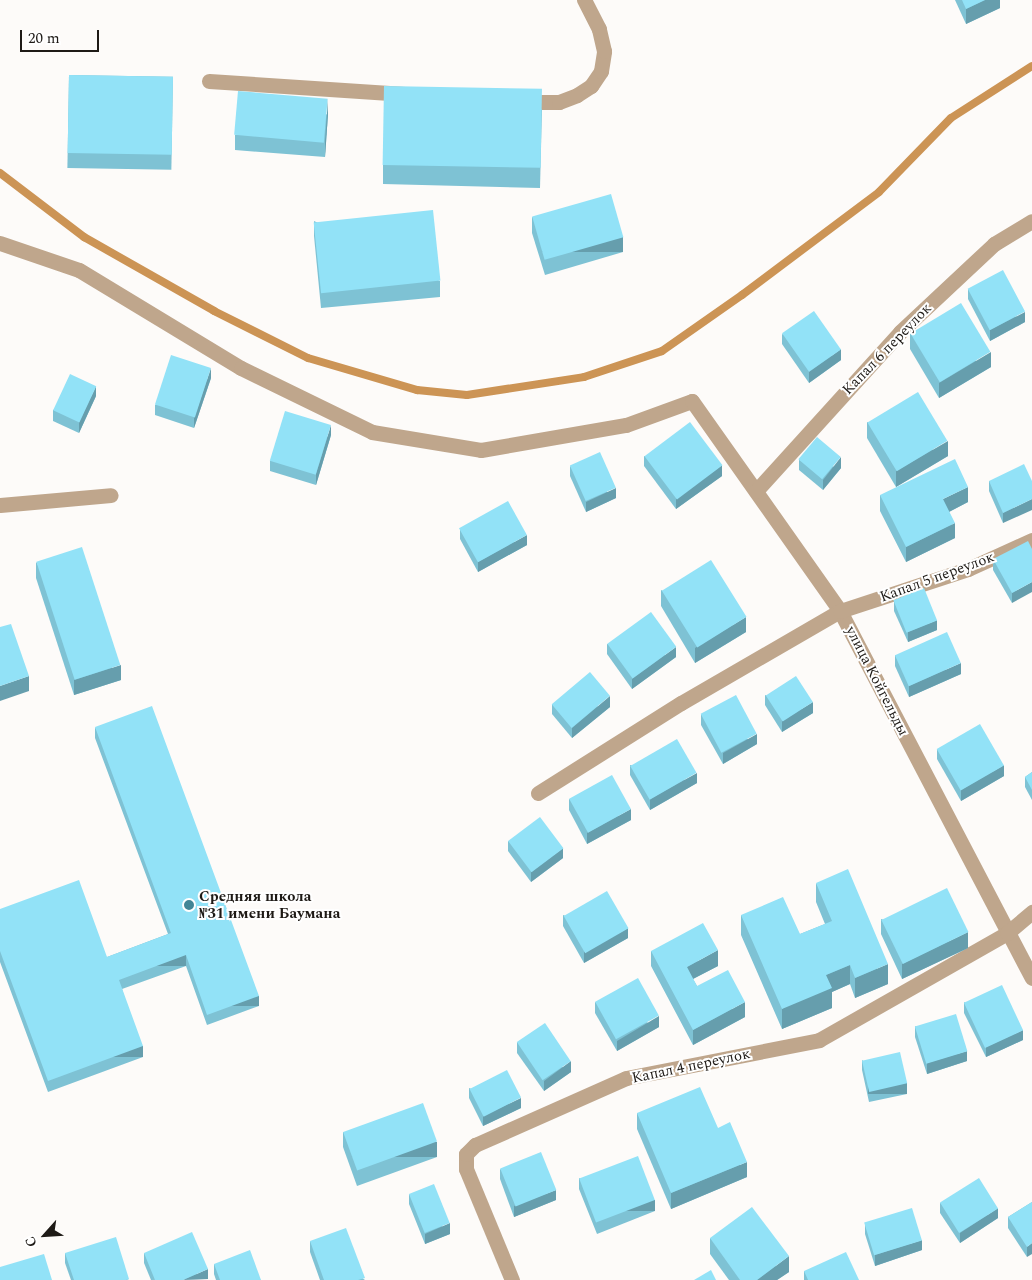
<!DOCTYPE html>
<meta charset="utf-8">
<style>
body{margin:0}
#map{position:relative;width:1032px;height:1280px;overflow:hidden;background:#fdfbf9;font-family:Spectral,serif}
div>[style]{position:absolute}
[style*='--x']{left:calc(var(--x)*1px);top:calc(var(--y)*1px);width:calc(var(--w)*1px);rotate:calc(var(--a)*1deg)}
.stream>*{height:8px;margin:-4px;padding:0 4px;transform-origin:4px;border-radius:4px;background:#cc9455}
.service>*{height:15px;margin:-7.5px;padding:0 7.5px;transform-origin:7.5px;border-radius:7.5px;background:#bfa68c}
.minor>*{height:15px;margin:-7.5px;padding:0 7.5px;transform-origin:7.5px;border-radius:7.5px;background:#bfa68c}
.wall>*{inset:0;background:#7ec2d4;transform-origin:0 0}
.shaded-wall>*{inset:0;background:#669ead;transform-origin:0 0}
.building>*{inset:0;background:#92e2f7;transform-origin:0 0}
.dots>*{width:14px;height:14px;translate:-50% -50%;box-sizing:border-box;border:2px solid #fff;border-radius:50%}
span{translate:-50% -50%;white-space:nowrap;text-align:center;line-height:1.15;-webkit-text-stroke:4px #fff;paint-order:stroke}
.street-label{font-size:15px;color:#1e1a16}
.poi-label{font-size:15px;color:#1e1a16;font-weight:700}
.left{translate:0 -50%;text-align:left}
.north{position:absolute;left:20px;top:1210px;width:50px;height:50px;-webkit-text-stroke:4px #fff;paint-order:stroke;rotate:244deg;font-size:14px;font-weight:700;line-height:20px;text-align:center;color:#1e1a16}
.north::after{content:'';display:block;margin:auto;width:18px;height:22px;background:#1e1a16;clip-path:polygon(50% 0,100% 100%,50% 72%,0 100%)}
.scale{position:absolute;left:20px;top:30px;width:79px;height:22px;box-sizing:border-box;border:2px solid #1e1a16;border-top:0;padding-left:6px;font-size:15px;line-height:18px;white-space:nowrap;color:#1e1a16;-webkit-text-stroke:4px #fff;paint-order:stroke}
</style>
<div id="map">
<div class="stream">
<div style="--x:0;--y:173;--w:106;--a:37.3"></div>
<div style="--x:84;--y:237;--w:150;--a:29.6"></div>
<div style="--x:214;--y:311;--w:105;--a:26.6"></div>
<div style="--x:308;--y:358;--w:114;--a:16.4"></div>
<div style="--x:417;--y:390;--w:50;--a:5.7"></div>
<div style="--x:467;--y:395;--w:118;--a:-8.7"></div>
<div style="--x:584;--y:377;--w:82;--a:-18.4"></div>
<div style="--x:662;--y:351;--w:98;--a:-35"></div>
<div style="--x:742;--y:295;--w:171;--a:-36.9"></div>
<div style="--x:879;--y:192;--w:103;--a:-45.8"></div>
<div style="--x:951;--y:118;--w:96;--a:-32.7"></div>
</div>
<div class="service">
<div style="--x:209;--y:81;--w:196;--a:3.8"></div>
<div style="--x:523;--y:102;--w:36;--a:0"></div>
<div style="--x:559;--y:102;--w:19;--a:-21"></div>
<div style="--x:577;--y:95;--w:17;--a:-33"></div>
<div style="--x:591;--y:86;--w:18;--a:-56"></div>
<div style="--x:601;--y:71;--w:20;--a:-81"></div>
<div style="--x:604;--y:51;--w:23;--a:-103"></div>
<div style="--x:599;--y:29;--w:33;--a:-117"></div>
<div style="--x:0;--y:243;--w:83;--a:18.9"></div>
<div style="--x:79;--y:270;--w:189;--a:31.2"></div>
<div style="--x:241;--y:368;--w:146;--a:26"></div>
<div style="--x:372;--y:432;--w:110;--a:9.4"></div>
<div style="--x:481;--y:450;--w:147;--a:-9.8"></div>
<div style="--x:626;--y:425;--w:70;--a:-20"></div>
</div>
<div class="minor">
<div style="--x:692;--y:401;--w:257;--a:54.8"></div>
<div style="--x:840;--y:611;--w:414;--a:62.4"></div>
<div style="--x:756;--y:491;--w:215;--a:-47.8"></div>
<div style="--x:900;--y:332;--w:129;--a:-43.1"></div>
<div style="--x:994;--y:244;--w:44;--a:-31.2"></div>
<div style="--x:0;--y:505;--w:111;--a:-5.1"></div>
<div style="--x:538;--y:793;--w:169;--a:-32.2"></div>
<div style="--x:681;--y:703;--w:184;--a:-30.1"></div>
<div style="--x:840;--y:611;--w:135;--a:-18.2"></div>
<div style="--x:968;--y:569;--w:70;--a:-24.4"></div>
<div style="--x:512;--y:1280;--w:120;--a:-112.5"></div>
<div style="--x:466;--y:1169;--w:15;--a:-90"></div>
<div style="--x:466;--y:1154;--w:13;--a:-45"></div>
<div style="--x:475;--y:1145;--w:165;--a:-23.9"></div>
<div style="--x:626;--y:1078;--w:197;--a:-11.1"></div>
<div style="--x:819;--y:1040;--w:216;--a:-29.6"></div>
<div style="--x:1007;--y:933;--w:33;--a:-40"></div>
</div>
<div class="wall">
<div style="clip-path:polygon(955px 0,1000px 0,1000px 8px,966px 24px)"></div>
<div style="left:69px;top:75px;width:104px;height:93px;rotate:1deg"></div>
<div style="clip-path:polygon(542px 109px,540px 188px,383px 184px,383px 165px)"></div>
<div style="clip-path:polygon(328px 114px,325px 157px,235px 150px,235px 135px)"></div>
<div style="clip-path:polygon(532px 217px,623px 252px,545px 275px,532px 233px)"></div>
<div style="clip-path:polygon(314px 221px,440px 281px,440px 297px,321px 308px,314px 236px)"></div>
<div style="clip-path:polygon(968px 289px,1025px 322px,990px 341px,968px 299px)"></div>
<div style="clip-path:polygon(910px 333px,991px 367px,939px 398px,910px 349px)"></div>
<div style="clip-path:polygon(782px 334px,841px 360px,809px 383px,782px 344px)"></div>
<div style="clip-path:polygon(211px 378px,194px 428px,155px 415px,155px 405px)"></div>
<div style="clip-path:polygon(96px 396px,79px 433px,53px 421px,53px 410px)"></div>
<div style="clip-path:polygon(867px 422px,948px 456px,896px 487px,867px 438px)"></div>
<div style="clip-path:polygon(331px 435px,316px 485px,270px 471px,270px 461px)"></div>
<div style="clip-path:polygon(644px 456px,722px 476px,676px 509px,644px 466px)"></div>
<div style="clip-path:polygon(799px 460px,841px 468px,823px 490px,799px 470px)"></div>
<div style="clip-path:polygon(570px 466px,616px 498px,586px 512px,570px 476px)"></div>
<div style="clip-path:polygon(989px 481px,1032px 481px,1003px 523px,989px 491px)"></div>
<div style="clip-path:polygon(880px 495px,968px 502px,949px 512px,955px 538px,906px 562px,880px 511px)"></div>
<div style="clip-path:polygon(460px 529px,527px 545px,478px 572px,460px 539px)"></div>
<div style="clip-path:polygon(1032px 549px,1012px 603px,993px 570px,993px 559px)"></div>
<div style="clip-path:polygon(36px 562px,121px 680px,74px 695px,36px 578px)"></div>
<div style="clip-path:polygon(661px 590px,746px 632px,695px 663px,661px 606px)"></div>
<div style="clip-path:polygon(894px 601px,937px 630px,908px 642px,894px 611px)"></div>
<div style="clip-path:polygon(607px 644px,676px 657px,632px 689px,607px 654px)"></div>
<div style="clip-path:polygon(895px 655px,961px 674px,909px 697px,895px 666px)"></div>
<div style="clip-path:polygon(765px 695px,813px 713px,782px 732px,765px 705px)"></div>
<div style="clip-path:polygon(552px 704px,610px 707px,572px 738px,552px 714px)"></div>
<div style="clip-path:polygon(701px 714px,757px 744px,723px 764px,701px 725px)"></div>
<div style="clip-path:polygon(95px 727px,259px 1006px,207px 1025px,186px 966px,122px 989px,143px 1057px,48px 1092px,0 962px,0 909px,107px 957px,168px 934px,95px 738px)"></div>
<div style="clip-path:polygon(937px 749px,1004px 776px,961px 801px,937px 759px)"></div>
<div style="clip-path:polygon(630px 765px,697px 783px,650px 810px,630px 775px)"></div>
<div style="clip-path:polygon(1032px 772px,1032px 800px,1025px 787px,1025px 777px)"></div>
<div style="clip-path:polygon(569px 799px,631px 820px,587px 844px,569px 810px)"></div>
<div style="clip-path:polygon(508px 841px,563px 858px,531px 882px,508px 851px)"></div>
<div style="clip-path:polygon(816px 883px,888px 984px,855px 998px,850px 984px,832px 992px,832px 1008px,782px 1029px,741px 935px,741px 915px,800px 934px,825px 924px,816px 902px)"></div>
<div style="clip-path:polygon(563px 915px,628px 938px,584px 963px,563px 926px)"></div>
<div style="clip-path:polygon(881px 919px,968px 948px,902px 979px,881px 934px)"></div>
<div style="clip-path:polygon(651px 951px,718px 966px,693px 979px,697px 986px,745px 1017px,693px 1045px,651px 966px)"></div>
<div style="clip-path:polygon(595px 1002px,659px 1027px,617px 1051px,595px 1013px)"></div>
<div style="clip-path:polygon(964px 1002px,1023px 1040px,986px 1057px,964px 1013px)"></div>
<div style="clip-path:polygon(915px 1026px,967px 1061px,927px 1074px,915px 1037px)"></div>
<div style="clip-path:polygon(517px 1042px,571px 1072px,544px 1091px,517px 1053px)"></div>
<div style="clip-path:polygon(862px 1060px,907px 1094px,869px 1102px,862px 1070px)"></div>
<div style="clip-path:polygon(469px 1088px,521px 1108px,483px 1126px,469px 1098px)"></div>
<div style="clip-path:polygon(637px 1113px,718px 1128px,747px 1177px,671px 1209px,637px 1129px)"></div>
<div style="clip-path:polygon(343px 1132px,437px 1157px,357px 1186px,343px 1147px)"></div>
<div style="clip-path:polygon(500px 1169px,556px 1200px,514px 1217px,500px 1179px)"></div>
<div style="clip-path:polygon(579px 1178px,655px 1211px,597px 1234px,579px 1189px)"></div>
<div style="clip-path:polygon(409px 1194px,450px 1234px,425px 1244px,409px 1204px)"></div>
<div style="clip-path:polygon(1032px 1202px,1027px 1257px,1008px 1228px,1008px 1217px)"></div>
<div style="clip-path:polygon(940px 1203px,998px 1218px,960px 1243px,940px 1213px)"></div>
<div style="clip-path:polygon(865px 1224px,922px 1250px,875px 1266px,865px 1234px)"></div>
<div style="clip-path:polygon(710px 1238px,789px 1272px,777px 1280px,729px 1280px,710px 1254px)"></div>
<div style="clip-path:polygon(310px 1241px,365px 1280px,320px 1280px,310px 1252px)"></div>
<div style="clip-path:polygon(65px 1253px,129px 1280px,71px 1280px,65px 1263px)"></div>
<div style="clip-path:polygon(144px 1253px,208px 1279px,151px 1280px,144px 1263px)"></div>
<div style="clip-path:polygon(214px 1264px,261px 1280px,216px 1280px,214px 1274px)"></div>
<div style="clip-path:polygon(804px 1271px,859px 1280px,804px 1280px)"></div>
</div>
<div class="shaded-wall">
<div style="clip-path:polygon(985px 0,1000px 0,1000px 8px,966px 24px,966px 9px)"></div>
<div style="clip-path:polygon(328px 99px,328px 114px,325px 157px,325px 142px)"></div>
<div style="left:623px;top:237px;width:15px;height:81px;rotate:90deg"></div>
<div style="clip-path:polygon(1025px 312px,1025px 322px,990px 341px,990px 330px)"></div>
<div style="clip-path:polygon(841px 349px,841px 360px,809px 383px,809px 372px)"></div>
<div style="clip-path:polygon(991px 352px,991px 367px,939px 398px,939px 383px)"></div>
<div style="clip-path:polygon(211px 368px,211px 378px,194px 428px,194px 418px)"></div>
<div style="clip-path:polygon(96px 386px,96px 396px,79px 433px,79px 422px)"></div>
<div style="clip-path:polygon(331px 425px,331px 435px,316px 485px,316px 474px)"></div>
<div style="clip-path:polygon(948px 441px,948px 456px,896px 487px,896px 471px)"></div>
<div style="clip-path:polygon(841px 457px,841px 468px,823px 490px,823px 480px)"></div>
<div style="clip-path:polygon(722px 465px,722px 476px,676px 509px,676px 499px)"></div>
<div style="clip-path:polygon(968px 487px,968px 502px,943px 515px,943px 499px)"></div>
<div style="clip-path:polygon(616px 488px,616px 498px,586px 512px,586px 502px)"></div>
<div style="clip-path:polygon(1032px 499px,1032px 510px,1003px 523px,1003px 513px)"></div>
<div style="clip-path:polygon(955px 523px,955px 538px,906px 562px,906px 547px)"></div>
<div style="clip-path:polygon(527px 535px,527px 545px,478px 572px,478px 562px)"></div>
<div style="clip-path:polygon(1032px 582px,1032px 592px,1012px 603px,1012px 593px)"></div>
<div style="clip-path:polygon(746px 617px,746px 632px,695px 663px,695px 648px)"></div>
<div style="clip-path:polygon(937px 620px,937px 630px,908px 642px,908px 632px)"></div>
<div style="clip-path:polygon(676px 647px,676px 657px,632px 689px,632px 679px)"></div>
<div style="clip-path:polygon(961px 663px,961px 674px,909px 697px,909px 686px)"></div>
<div style="clip-path:polygon(121px 665px,121px 680px,74px 695px,74px 680px)"></div>
<div style="clip-path:polygon(29px 676px,29px 691px,0 701px,0 686px)"></div>
<div style="clip-path:polygon(610px 696px,610px 707px,572px 738px,572px 728px)"></div>
<div style="clip-path:polygon(813px 702px,813px 713px,782px 732px,782px 721px)"></div>
<div style="clip-path:polygon(757px 734px,757px 744px,723px 764px,723px 753px)"></div>
<div style="clip-path:polygon(1004px 765px,1004px 776px,961px 801px,961px 790px)"></div>
<div style="clip-path:polygon(697px 773px,697px 783px,650px 810px,650px 799px)"></div>
<div style="clip-path:polygon(631px 809px,631px 820px,587px 844px,587px 833px)"></div>
<div style="clip-path:polygon(563px 848px,563px 858px,531px 882px,531px 872px)"></div>
<div style="clip-path:polygon(628px 928px,628px 938px,584px 963px,584px 952px)"></div>
<div style="clip-path:polygon(968px 932px,968px 948px,902px 979px,902px 964px)"></div>
<div style="clip-path:polygon(718px 950px,718px 966px,687px 982px,687px 967px)"></div>
<div style="left:186px;top:955px;width:11px;height:72px;rotate:90deg"></div>
<div style="clip-path:polygon(888px 964px,888px 984px,855px 998px,855px 978px)"></div>
<div style="clip-path:polygon(850px 965px,850px 984px,832px 992px,832px 1008px,782px 1029px,782px 1009px,826px 975px)"></div>
<div style="left:259px;top:996px;width:10px;height:55px;rotate:90deg"></div>
<div style="clip-path:polygon(745px 1002px,745px 1017px,693px 1045px,693px 1030px)"></div>
<div style="clip-path:polygon(659px 1016px,659px 1027px,617px 1051px,617px 1041px)"></div>
<div style="clip-path:polygon(1023px 1030px,1023px 1040px,986px 1057px,986px 1047px)"></div>
<div style="left:143px;top:1046px;width:11px;height:101px;rotate:90deg"></div>
<div style="clip-path:polygon(967px 1051px,967px 1061px,927px 1074px,927px 1063px)"></div>
<div style="clip-path:polygon(571px 1061px,571px 1072px,544px 1091px,544px 1081px)"></div>
<div style="left:907px;top:1083px;width:11px;height:39px;rotate:90deg"></div>
<div style="clip-path:polygon(521px 1098px,521px 1108px,483px 1126px,483px 1116px)"></div>
<div style="left:437px;top:1142px;width:15px;height:85px;rotate:90deg"></div>
<div style="clip-path:polygon(747px 1162px,747px 1177px,671px 1209px,671px 1193px)"></div>
<div style="clip-path:polygon(556px 1190px,556px 1200px,514px 1217px,514px 1206px)"></div>
<div style="left:655px;top:1200px;width:11px;height:62px;rotate:90deg"></div>
<div style="clip-path:polygon(998px 1208px,998px 1218px,960px 1243px,960px 1233px)"></div>
<div style="clip-path:polygon(450px 1223px,450px 1234px,425px 1244px,425px 1234px)"></div>
<div style="clip-path:polygon(922px 1240px,922px 1250px,875px 1266px,875px 1255px)"></div>
<div style="clip-path:polygon(1032px 1243px,1032px 1254px,1027px 1257px,1027px 1247px)"></div>
<div style="clip-path:polygon(789px 1256px,789px 1272px,777px 1280px,757px 1280px)"></div>
<div style="clip-path:polygon(208px 1269px,208px 1279px,183px 1280px)"></div>
</div>
<div class="building">
<div style="clip-path:polygon(962px 0,985px 0,966px 9px)"></div>
<div style="left:69px;top:75px;width:104px;height:78px;rotate:1deg"></div>
<div style="left:384px;top:86px;width:158px;height:79px;rotate:1deg"></div>
<div style="left:238px;top:91px;width:90px;height:44px;rotate:5deg"></div>
<div style="left:611px;top:194px;width:45px;height:82px;rotate:74deg"></div>
<div style="left:433px;top:210px;width:71px;height:120px;rotate:84deg"></div>
<div style="left:1003px;top:270px;width:47px;height:40px;rotate:62deg"></div>
<div style="left:961px;top:303px;width:57px;height:59px;rotate:59deg"></div>
<div style="left:814px;top:311px;width:47px;height:39px;rotate:55deg"></div>
<div style="left:171px;top:355px;width:42px;height:52px;rotate:18deg"></div>
<div style="left:70px;top:374px;width:29px;height:40px;rotate:25deg"></div>
<div style="left:918px;top:392px;width:57px;height:59px;rotate:59deg"></div>
<div style="left:285px;top:411px;width:48px;height:52px;rotate:17deg"></div>
<div style="left:690px;top:422px;width:54px;height:57px;rotate:53deg"></div>
<div style="left:817px;top:437px;width:31px;height:29px;rotate:40deg"></div>
<div style="left:600px;top:452px;width:39px;height:33px;rotate:66deg"></div>
<div style="clip-path:polygon(955px 459px,968px 487px,943px 499px,955px 523px,906px 547px,880px 495px)"></div>
<div style="clip-path:polygon(1024px 464px,1032px 481px,1032px 499px,1003px 513px,989px 481px)"></div>
<div style="left:508px;top:501px;width:39px;height:56px;rotate:61deg"></div>
<div style="clip-path:polygon(1028px 541px,1032px 549px,1032px 582px,1012px 593px,993px 559px)"></div>
<div style="left:82px;top:547px;width:124px;height:48px;rotate:72deg"></div>
<div style="left:711px;top:560px;width:67px;height:58px;rotate:58deg"></div>
<div style="left:924px;top:588px;width:35px;height:33px;rotate:68deg"></div>
<div style="left:651px;top:612px;width:43px;height:54px;rotate:54deg"></div>
<div style="clip-path:polygon(11px 624px,29px 676px,0 686px,0 627px)"></div>
<div style="left:947px;top:632px;width:34px;height:57px;rotate:66deg"></div>
<div style="left:590px;top:672px;width:31px;height:50px;rotate:50deg"></div>
<div style="left:796px;top:676px;width:31px;height:36px;rotate:57deg"></div>
<div style="left:736px;top:695px;width:44px;height:40px;rotate:62deg"></div>
<div style="clip-path:polygon(152px 706px,259px 996px,207px 1015px,186px 955px,119px 980px,143px 1046px,48px 1081px,0 951px,0 909px,79px 880px,107px 957px,171px 933px,95px 727px)"></div>
<div style="left:980px;top:724px;width:48px;height:50px;rotate:60deg"></div>
<div style="left:677px;top:739px;width:39px;height:54px;rotate:60deg"></div>
<div style="clip-path:polygon(1032px 772px,1032px 790px,1025px 777px)"></div>
<div style="left:612px;top:775px;width:39px;height:49px;rotate:61deg"></div>
<div style="left:540px;top:817px;width:39px;height:40px;rotate:53deg"></div>
<div style="clip-path:polygon(848px 869px,888px 964px,855px 978px,850px 965px,826px 975px,832px 988px,782px 1009px,741px 915px,783px 897px,800px 934px,832px 921px,816px 883px)"></div>
<div style="left:947px;top:888px;width:49px;height:73px;rotate:64deg"></div>
<div style="left:607px;top:891px;width:43px;height:50px;rotate:60deg"></div>
<div style="clip-path:polygon(703px 923px,718px 950px,687px 967px,697px 986px,728px 970px,745px 1002px,693px 1030px,651px 951px)"></div>
<div style="left:638px;top:978px;width:43px;height:49px;rotate:61deg"></div>
<div style="left:1002px;top:985px;width:50px;height:42px;rotate:65deg"></div>
<div style="left:956px;top:1014px;width:39px;height:43px;rotate:73deg"></div>
<div style="left:545px;top:1023px;width:46px;height:34px;rotate:56deg"></div>
<div style="left:900px;top:1052px;width:32px;height:39px;rotate:77deg"></div>
<div style="left:507px;top:1070px;width:31px;height:42px;rotate:63deg"></div>
<div style="clip-path:polygon(700px 1087px,718px 1128px,730px 1122px,747px 1162px,671px 1193px,637px 1113px)"></div>
<div style="left:423px;top:1103px;width:41px;height:85px;rotate:70deg"></div>
<div style="left:541px;top:1152px;width:41px;height:44px;rotate:68deg"></div>
<div style="left:638px;top:1156px;width:47px;height:63px;rotate:69deg"></div>
<div style="left:979px;top:1178px;width:36px;height:46px;rotate:58deg"></div>
<div style="left:434px;top:1184px;width:42px;height:27px;rotate:68deg"></div>
<div style="clip-path:polygon(1032px 1202px,1032px 1243px,1027px 1247px,1008px 1217px)"></div>
<div style="clip-path:polygon(752px 1207px,789px 1256px,757px 1280px,740px 1280px,710px 1238px)"></div>
<div style="left:912px;top:1208px;width:34px;height:50px;rotate:73deg"></div>
<div style="clip-path:polygon(346px 1228px,365px 1278px,358px 1280px,324px 1280px,310px 1241px)"></div>
<div style="clip-path:polygon(192px 1232px,208px 1269px,183px 1280px,155px 1280px,144px 1253px)"></div>
<div style="clip-path:polygon(116px 1237px,129px 1279px,126px 1280px,74px 1280px,65px 1253px)"></div>
<div style="clip-path:polygon(250px 1250px,261px 1280px,220px 1280px,214px 1264px)"></div>
<div style="clip-path:polygon(846px 1252px,859px 1280px,808px 1280px,804px 1271px)"></div>
<div style="clip-path:polygon(44px 1254px,52px 1280px,0 1280px,0 1267px)"></div>
<div style="clip-path:polygon(711px 1270px,716px 1280px,694px 1280px)"></div>
</div>
<div class="dots">
<div style="left:189px;top:905px;background:#428596"></div>
</div>
<div class="street-label">
<span style="left:887px;top:349px;rotate:-46deg">Капал 6 переулок</span>
<span style="left:937px;top:577px;rotate:-20deg">Капал 5 переулок</span>
<span style="left:877px;top:681px;rotate:63deg">улица Койгельды</span>
<span style="left:691px;top:1066px;rotate:-12deg">Капал 4 переулок</span>
</div>
<div class="poi-label">
<span class="left" style="left:199px;top:905px">Средняя школа<br>№31 имени Баумана</span>
</div>
<div class="north">С</div>
<div class="scale">20 m</div>
</div>
